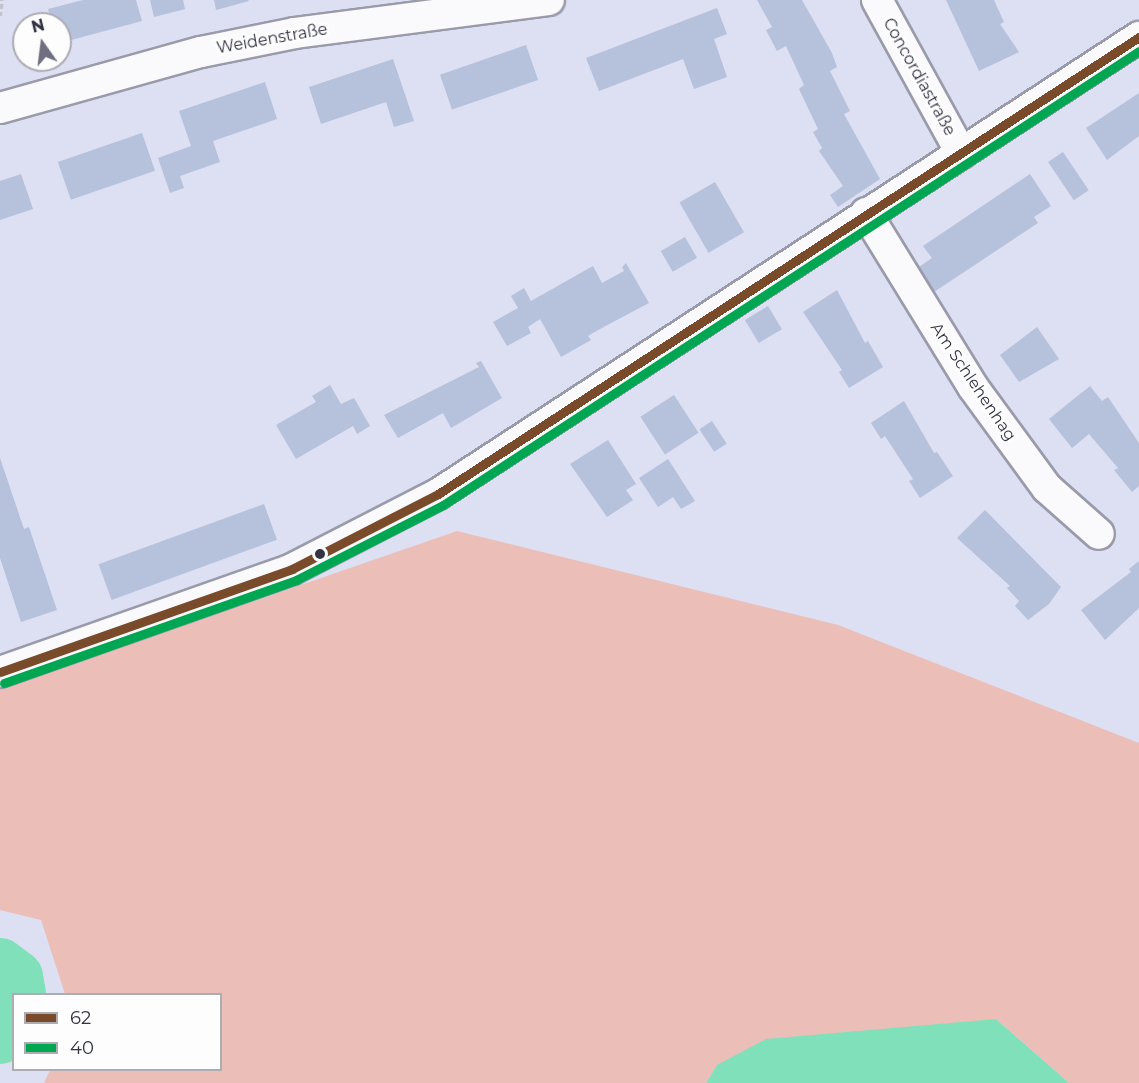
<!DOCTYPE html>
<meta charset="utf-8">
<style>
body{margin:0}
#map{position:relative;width:1139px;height:1083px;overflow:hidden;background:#dddff2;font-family:Montserrat,sans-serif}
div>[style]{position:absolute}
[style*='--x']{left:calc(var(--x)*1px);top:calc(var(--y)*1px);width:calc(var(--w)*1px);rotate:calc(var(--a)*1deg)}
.green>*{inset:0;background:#ebbfb7}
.water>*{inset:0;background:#80e0ba}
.river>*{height:54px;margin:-27px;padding:0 27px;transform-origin:27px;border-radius:27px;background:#80e0ba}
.building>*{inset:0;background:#b6c1dc;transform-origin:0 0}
.path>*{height:4px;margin-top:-2px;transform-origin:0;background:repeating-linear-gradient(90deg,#c3c4cb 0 4.5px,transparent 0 7.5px)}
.roads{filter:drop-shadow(2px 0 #9a9baa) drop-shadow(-2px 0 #9a9baa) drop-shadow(0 2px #9a9baa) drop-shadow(0 -2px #9a9baa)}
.street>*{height:30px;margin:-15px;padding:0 15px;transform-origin:15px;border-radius:15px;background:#fafafd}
.bus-1>*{height:9px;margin:-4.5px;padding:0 4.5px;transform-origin:4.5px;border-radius:4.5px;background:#7a4b2a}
.bus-2>*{height:9px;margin:-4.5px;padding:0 4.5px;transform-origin:4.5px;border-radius:4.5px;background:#00a651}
.dots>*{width:16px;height:16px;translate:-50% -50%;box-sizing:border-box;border:3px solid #fdfdfd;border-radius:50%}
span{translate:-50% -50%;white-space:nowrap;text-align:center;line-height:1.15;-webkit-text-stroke:6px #fdfdfd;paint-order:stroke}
.street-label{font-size:16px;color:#323343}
.legend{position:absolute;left:12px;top:993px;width:210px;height:78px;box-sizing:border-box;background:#fdfdfd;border:2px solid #acacb3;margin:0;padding:8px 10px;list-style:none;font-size:18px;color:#323343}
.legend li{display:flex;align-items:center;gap:12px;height:30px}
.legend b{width:30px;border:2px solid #acacb3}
.north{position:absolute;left:12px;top:12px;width:60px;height:60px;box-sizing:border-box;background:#fdfdfd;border:2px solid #acacb3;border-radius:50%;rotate:346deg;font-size:16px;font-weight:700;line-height:24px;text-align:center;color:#323343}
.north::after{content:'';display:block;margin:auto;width:21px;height:27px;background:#6e6f80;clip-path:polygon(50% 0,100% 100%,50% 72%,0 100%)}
</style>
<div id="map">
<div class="green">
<div style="clip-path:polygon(457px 531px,838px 625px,1139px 743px,1139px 1083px,1069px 1083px,996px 1019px,717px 1065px,706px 1083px,44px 1083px,50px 1070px,220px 1070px,220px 994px,65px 994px,41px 920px,0 910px,0 689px)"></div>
</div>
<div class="water">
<div style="clip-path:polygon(996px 1019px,1069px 1083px,706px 1083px,717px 1065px,766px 1039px)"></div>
</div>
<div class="river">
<div style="--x:0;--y:965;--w:20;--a:37"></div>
<div style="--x:16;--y:977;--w:17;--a:80"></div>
<div style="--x:0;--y:1037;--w:21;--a:-47"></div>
</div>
<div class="building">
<div style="clip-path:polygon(83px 0,136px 0,142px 21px,60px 43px,60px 24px,52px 24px,48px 9px)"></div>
<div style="clip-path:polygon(150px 0,183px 0,185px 9px,154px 17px)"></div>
<div style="clip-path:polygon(214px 0,248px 0,249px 1px,216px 10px)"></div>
<div style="clip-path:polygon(757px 0,802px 0,832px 53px,837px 67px,830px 71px,850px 111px,844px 114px,880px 179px,838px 207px,830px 195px,843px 186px,819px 151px,822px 148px,813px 132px,818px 129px,799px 89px,804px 85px,786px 46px,777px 51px,766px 30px,772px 27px)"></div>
<div style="clip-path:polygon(946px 0,994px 0,1004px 22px,1000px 24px,1019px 52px,979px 71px)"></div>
<div style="clip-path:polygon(717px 8px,727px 34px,714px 39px,727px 77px,694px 89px,683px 59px,599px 91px,586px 58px)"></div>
<div style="left:526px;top:45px;width:37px;height:91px;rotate:71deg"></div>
<div style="clip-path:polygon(393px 59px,414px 121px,394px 127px,386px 102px,321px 124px,309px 87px)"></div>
<div style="clip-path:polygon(265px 82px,277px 119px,213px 141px,220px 162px,180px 176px,184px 188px,170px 193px,158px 158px,191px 146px,179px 111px)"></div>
<div style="clip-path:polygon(1139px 93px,1139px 136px,1107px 160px,1086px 128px)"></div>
<div style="left:142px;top:133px;width:40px;height:89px;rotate:71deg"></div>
<div style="left:1063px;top:152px;width:46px;height:18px;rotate:56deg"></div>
<div style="clip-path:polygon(21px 174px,33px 209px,0 220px,0 181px)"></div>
<div style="clip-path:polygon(1030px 174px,1051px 206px,1034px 217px,1038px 223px,934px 292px,919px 267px,932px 258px,923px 246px)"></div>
<div style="left:715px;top:182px;width:58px;height:41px;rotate:60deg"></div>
<div style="left:685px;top:237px;width:24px;height:28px;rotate:60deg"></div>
<div style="clip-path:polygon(626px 263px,649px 303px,598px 330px,588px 336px,591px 340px,561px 357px,540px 319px,528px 327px,531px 333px,507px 346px,493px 322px,518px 308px,511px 296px,524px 288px,531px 301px,593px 266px,602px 283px,624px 271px,622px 267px)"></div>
<div style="clip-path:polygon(837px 290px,865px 343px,868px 341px,883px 367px,849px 388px,839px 372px,842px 370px,803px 312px)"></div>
<div style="left:768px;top:306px;width:27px;height:27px;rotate:59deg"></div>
<div style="clip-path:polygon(1037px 327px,1059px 359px,1019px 382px,1000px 355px)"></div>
<div style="clip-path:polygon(481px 361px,502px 398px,451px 428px,443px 413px,398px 438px,384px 415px,479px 367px,476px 363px)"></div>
<div style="clip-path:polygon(330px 385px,341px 404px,354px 398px,370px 426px,357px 434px,353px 426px,296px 459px,276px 425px,316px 402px,312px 396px)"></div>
<div style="clip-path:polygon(1090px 386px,1102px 401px,1108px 397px,1139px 443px,1139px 486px,1132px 492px,1114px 470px,1118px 468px,1089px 434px,1072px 448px,1049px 419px)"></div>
<div style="left:674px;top:395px;width:45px;height:40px;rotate:57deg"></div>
<div style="clip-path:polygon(904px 401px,934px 453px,937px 452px,953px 476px,920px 498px,909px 481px,913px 479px,885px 436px,881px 439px,871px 423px)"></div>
<div style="left:712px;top:421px;width:27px;height:15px;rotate:57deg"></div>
<div style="clip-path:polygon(608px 440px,636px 484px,626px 490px,633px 500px,607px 517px,570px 464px)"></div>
<div style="clip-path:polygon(0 458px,24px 529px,29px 527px,57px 610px,21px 622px,0 558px)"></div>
<div style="clip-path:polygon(668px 459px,695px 501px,681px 509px,673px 497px,658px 507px,639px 478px)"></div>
<div style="left:264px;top:504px;width:38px;height:176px;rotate:70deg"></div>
<div style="clip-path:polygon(985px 510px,1061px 587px,1049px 604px,1028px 620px,1015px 606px,1019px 601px,1007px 588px,1010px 586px,957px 538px)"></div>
<div style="clip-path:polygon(1139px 561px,1139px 608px,1105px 640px,1081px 610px,1131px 572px,1129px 569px)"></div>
</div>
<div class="path">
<div style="--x:0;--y:16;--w:16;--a:-83"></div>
</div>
<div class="roads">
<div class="street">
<div style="--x:877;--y:0;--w:175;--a:61.2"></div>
<div style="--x:0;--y:108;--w:209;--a:-15.6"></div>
<div style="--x:201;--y:52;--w:96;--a:-11.4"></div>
<div style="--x:295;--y:33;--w:256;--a:-7.4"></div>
<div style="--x:866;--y:213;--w:204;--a:58.4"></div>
<div style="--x:973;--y:387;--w:125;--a:53.8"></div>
<div style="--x:1047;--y:488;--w:69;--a:41.5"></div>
<div style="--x:0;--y:672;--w:310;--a:-19.4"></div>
<div style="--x:292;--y:569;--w:164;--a:-27.2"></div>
<div style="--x:438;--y:494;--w:837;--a:-33.1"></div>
</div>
</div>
<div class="bus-1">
<div style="--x:0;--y:672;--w:310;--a:-19.4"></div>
<div style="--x:292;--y:569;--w:164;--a:-27.2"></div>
<div style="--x:438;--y:494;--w:837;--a:-33.1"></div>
</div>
<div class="bus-2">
<div style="--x:4;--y:683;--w:310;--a:-19.4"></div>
<div style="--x:296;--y:580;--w:165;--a:-27"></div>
<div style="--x:443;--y:505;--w:831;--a:-33.12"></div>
</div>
<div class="dots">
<div style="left:320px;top:554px;background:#323343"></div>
</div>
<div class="street-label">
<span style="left:272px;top:39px;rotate:-10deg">Weidenstraße</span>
<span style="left:919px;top:77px;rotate:61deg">Concordiastraße</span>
<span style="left:973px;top:382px;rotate:56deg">Am Schlehenhag</span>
</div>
<ul class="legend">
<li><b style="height:8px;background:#7a4b2a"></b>62</li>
<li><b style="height:8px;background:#00a651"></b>40</li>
</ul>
<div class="north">N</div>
</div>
